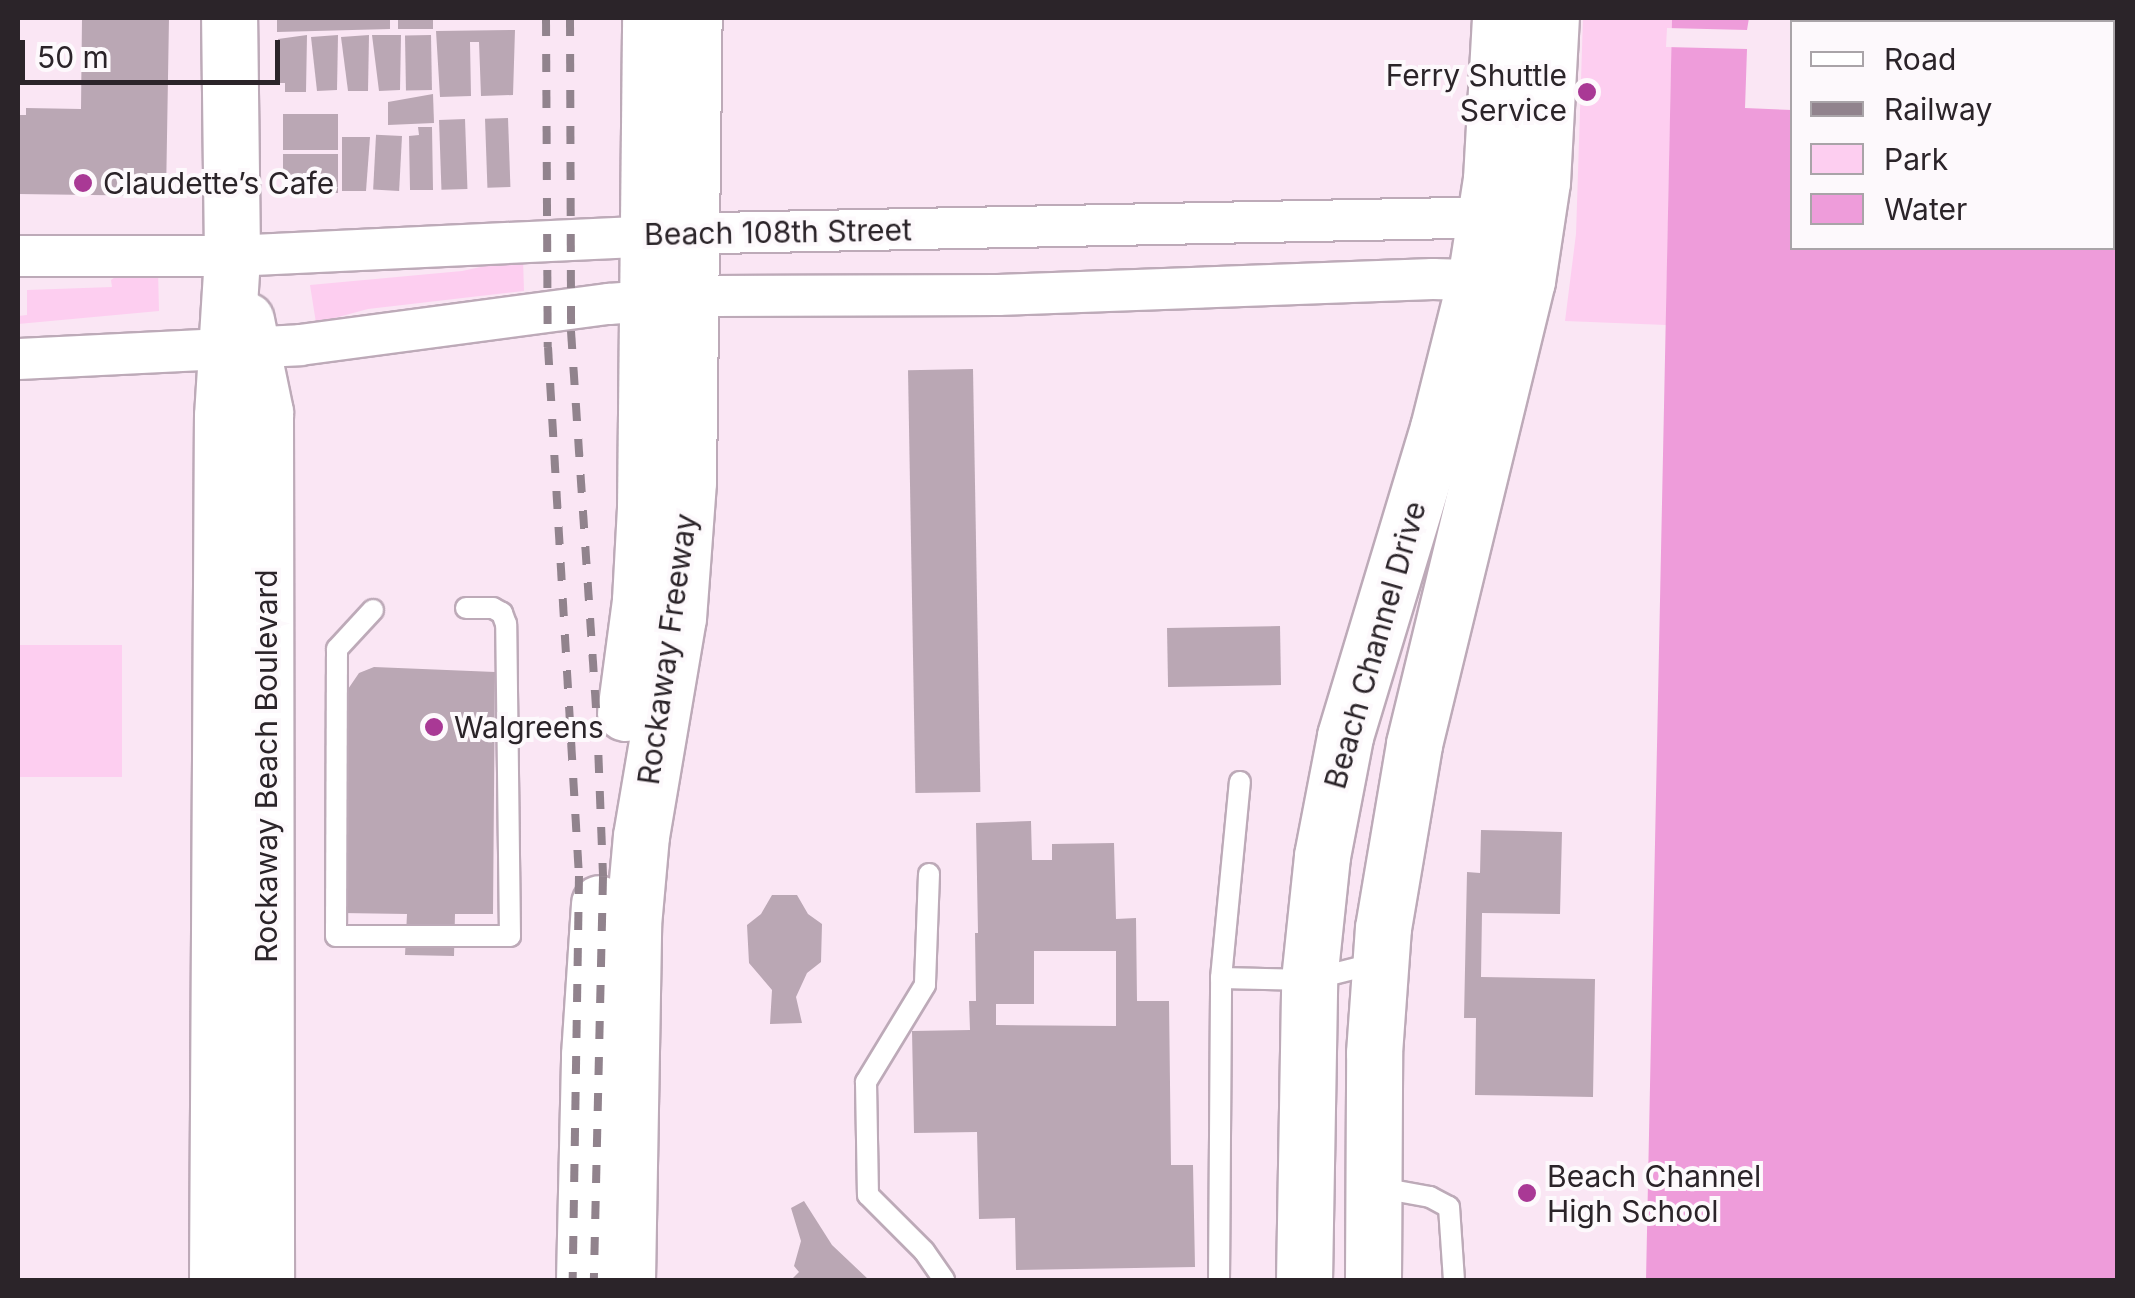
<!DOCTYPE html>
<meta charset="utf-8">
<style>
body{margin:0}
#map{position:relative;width:2135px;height:1298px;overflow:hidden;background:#fae6f4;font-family:Inter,sans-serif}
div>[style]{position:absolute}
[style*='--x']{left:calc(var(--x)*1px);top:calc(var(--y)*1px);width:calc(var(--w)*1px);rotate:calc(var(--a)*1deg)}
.green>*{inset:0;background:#fdcef0;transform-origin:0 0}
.water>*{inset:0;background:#ee9cda}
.pier>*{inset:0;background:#fae6f4}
.building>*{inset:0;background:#baa7b4;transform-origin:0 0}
.roads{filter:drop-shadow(2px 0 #bdaab8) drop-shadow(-2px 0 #bdaab8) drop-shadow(0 2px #bdaab8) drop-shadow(0 -2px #bdaab8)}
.lane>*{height:20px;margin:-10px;padding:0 10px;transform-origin:10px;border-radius:10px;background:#fff}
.street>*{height:40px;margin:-20px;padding:0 20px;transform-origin:20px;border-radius:20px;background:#fff}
.secondary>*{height:55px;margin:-27.5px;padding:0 27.5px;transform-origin:27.5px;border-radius:27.5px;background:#fff}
.primary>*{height:55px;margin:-27.5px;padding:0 27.5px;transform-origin:27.5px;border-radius:27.5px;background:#fff}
.rail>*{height:8px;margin-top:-4px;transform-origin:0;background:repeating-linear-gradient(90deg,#91838d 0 18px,transparent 0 36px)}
.dots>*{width:28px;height:28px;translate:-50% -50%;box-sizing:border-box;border:5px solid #fdf9fc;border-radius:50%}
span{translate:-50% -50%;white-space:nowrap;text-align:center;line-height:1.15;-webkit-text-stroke:8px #fdf9fc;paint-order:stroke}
.poi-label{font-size:30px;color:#2b2429}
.right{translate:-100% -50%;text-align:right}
.left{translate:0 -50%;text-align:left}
.street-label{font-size:30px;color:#2b2429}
.frame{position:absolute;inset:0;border:20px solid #2b2429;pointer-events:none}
.legend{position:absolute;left:1790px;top:20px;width:325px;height:230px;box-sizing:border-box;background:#fdf9fc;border:2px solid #a9a4a8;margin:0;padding:12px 18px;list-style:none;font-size:30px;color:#2b2429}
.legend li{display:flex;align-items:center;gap:20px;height:50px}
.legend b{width:50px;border:2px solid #a9a4a8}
.scale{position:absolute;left:20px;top:40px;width:260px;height:45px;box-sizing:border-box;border:5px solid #2b2429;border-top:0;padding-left:12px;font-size:30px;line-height:35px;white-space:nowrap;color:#2b2429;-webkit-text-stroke:8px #fdf9fc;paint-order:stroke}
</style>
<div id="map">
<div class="green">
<div style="clip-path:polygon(1583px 18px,1672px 18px,1666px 325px,1565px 321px,1576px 234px)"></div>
<div style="clip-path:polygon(523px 258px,524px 291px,368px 309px,316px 323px,310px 285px,462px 271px)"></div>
<div style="clip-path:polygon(158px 269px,159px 311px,18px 324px,18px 316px,27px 315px,27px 290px,112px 287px,111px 280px,125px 270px)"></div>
<div style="left:122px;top:645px;width:132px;height:104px;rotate:90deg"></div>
</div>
<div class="water">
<div style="clip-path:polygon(evenodd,1672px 18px,2117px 18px,2117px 1280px,1646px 1280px,1672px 18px,1792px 22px,2112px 22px,2112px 248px,1792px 248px,1792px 22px)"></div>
</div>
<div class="pier">
<div style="clip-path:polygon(1749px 18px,1799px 18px,1799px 22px,1792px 22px,1792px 110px,1745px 108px,1747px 49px,1666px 47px,1667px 28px,1747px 30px)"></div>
</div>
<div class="building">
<div style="clip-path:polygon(82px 18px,169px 18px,166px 196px,18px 194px,18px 115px,26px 115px,26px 108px,81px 109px)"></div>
<div style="clip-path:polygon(277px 18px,390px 18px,390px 29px,277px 32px)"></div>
<div style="left:398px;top:18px;width:35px;height:11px"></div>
<div style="clip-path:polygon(515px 30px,513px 95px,481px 96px,479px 42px,470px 42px,471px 96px,440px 97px,436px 31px)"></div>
<div style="clip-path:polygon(307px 35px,306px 92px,285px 92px,285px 83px,279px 83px,278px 39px)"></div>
<div style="clip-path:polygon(338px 35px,337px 90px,317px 91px,311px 37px)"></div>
<div style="clip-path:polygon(369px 35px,368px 91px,348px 91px,341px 37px)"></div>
<div style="clip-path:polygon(372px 35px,401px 35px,400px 90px,379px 91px)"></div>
<div style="left:431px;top:35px;width:55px;height:26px;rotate:89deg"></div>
<div style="clip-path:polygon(433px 94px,434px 123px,388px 125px,388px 102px)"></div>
<div style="left:283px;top:114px;width:55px;height:36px"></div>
<div style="left:508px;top:118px;width:69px;height:23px;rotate:88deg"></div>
<div style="left:465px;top:119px;width:70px;height:26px;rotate:88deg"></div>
<div style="clip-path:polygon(418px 127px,432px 127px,433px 190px,410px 190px,409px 136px,419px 135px)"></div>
<div style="left:402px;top:136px;width:55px;height:26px;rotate:93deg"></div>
<div style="clip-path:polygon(342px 137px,370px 137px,366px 191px,342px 191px)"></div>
<div style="left:338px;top:154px;width:39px;height:55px;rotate:90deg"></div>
<div style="left:973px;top:369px;width:423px;height:65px;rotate:89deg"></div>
<div style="left:1280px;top:626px;width:59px;height:113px;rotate:89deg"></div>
<div style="clip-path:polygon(374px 667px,495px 672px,493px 914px,455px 914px,454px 956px,405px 955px,407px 914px,342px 913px,344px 695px,359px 673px)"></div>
<div style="clip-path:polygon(evenodd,1031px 821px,1032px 860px,1052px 860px,1052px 844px,1114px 843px,1116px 919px,1136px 918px,1137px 1001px,1169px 1001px,1171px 1165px,1193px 1165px,1195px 1267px,1016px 1270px,1015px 1218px,979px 1219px,977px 1132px,914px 1133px,912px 1031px,970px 1030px,969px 1001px,976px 1001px,975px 933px,978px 933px,976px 823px,1031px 821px,1034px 951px,1116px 951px,1116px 1026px,996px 1025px,996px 1004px,1034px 1004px,1034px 951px)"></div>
<div style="clip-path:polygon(1481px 830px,1562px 832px,1560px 914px,1482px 913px,1481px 977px,1595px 979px,1593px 1097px,1475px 1095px,1476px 1018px,1464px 1018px,1467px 872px,1480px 873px)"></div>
<div style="clip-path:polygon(772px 895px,797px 895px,808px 914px,822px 924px,821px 962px,807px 973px,796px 997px,802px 1023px,770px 1024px,772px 990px,749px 963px,747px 925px,761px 914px)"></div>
<div style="clip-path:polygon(804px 1201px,832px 1245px,869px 1280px,791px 1280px,799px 1272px,794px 1266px,801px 1241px,791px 1208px)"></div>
</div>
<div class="roads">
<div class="lane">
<div style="--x:373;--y:610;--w:53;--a:132.7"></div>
<div style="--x:337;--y:649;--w:287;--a:90.2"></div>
<div style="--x:336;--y:936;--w:174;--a:0"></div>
<div style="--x:510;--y:936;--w:312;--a:-90.7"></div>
<div style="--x:506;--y:624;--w:12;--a:-110"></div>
<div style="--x:502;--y:613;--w:10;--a:-151"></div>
<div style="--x:493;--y:608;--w:27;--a:180"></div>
<div style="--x:929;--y:874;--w:111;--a:92.1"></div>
<div style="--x:925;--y:985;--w:114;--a:121.3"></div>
<div style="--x:866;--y:1082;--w:113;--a:89"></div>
<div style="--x:868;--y:1195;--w:79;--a:45"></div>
<div style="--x:924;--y:1251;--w:35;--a:55"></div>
<div style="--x:1221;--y:978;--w:88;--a:1.3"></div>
<div style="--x:1309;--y:980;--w:70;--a:-14"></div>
<div style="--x:1375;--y:1187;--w:56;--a:10.3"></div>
<div style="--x:1430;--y:1197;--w:21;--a:28"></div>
<div style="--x:1449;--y:1207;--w:73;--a:86.1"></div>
<div style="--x:1219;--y:1280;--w:302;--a:-89.6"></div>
<div style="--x:1221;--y:978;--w:197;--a:-84.5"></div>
</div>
<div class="street">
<div style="--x:18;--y:256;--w:214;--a:0"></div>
<div style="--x:232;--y:256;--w:485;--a:-2.7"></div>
<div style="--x:716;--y:233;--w:793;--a:-1.16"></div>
<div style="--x:18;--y:359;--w:282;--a:-2.8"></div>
<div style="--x:300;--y:345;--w:312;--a:-7.6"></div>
<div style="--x:609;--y:304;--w:105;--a:-4.4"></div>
<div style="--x:714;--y:296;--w:284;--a:-0.2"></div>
<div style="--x:998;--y:295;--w:435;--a:-2.1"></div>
<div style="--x:1433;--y:279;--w:70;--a:1.6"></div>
</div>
<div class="secondary">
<div style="--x:246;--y:320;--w:94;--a:78.3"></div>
<div style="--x:265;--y:412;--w:868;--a:89.93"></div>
<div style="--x:625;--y:713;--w:114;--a:-82.4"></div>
<div style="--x:640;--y:600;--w:92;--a:-86.9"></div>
<div style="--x:645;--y:508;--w:490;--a:-89.4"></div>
<div style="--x:217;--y:1280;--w:864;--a:-89.67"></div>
<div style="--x:222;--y:416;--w:160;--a:-86.4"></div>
<div style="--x:232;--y:256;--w:238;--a:-90.7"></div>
<div style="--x:584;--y:1280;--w:225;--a:-88.7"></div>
<div style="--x:589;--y:1055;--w:152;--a:-86.2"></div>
<div style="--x:627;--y:1280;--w:355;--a:-89"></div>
<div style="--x:633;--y:925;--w:89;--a:-84.9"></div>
<div style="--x:641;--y:836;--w:221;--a:-80.4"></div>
<div style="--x:678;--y:618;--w:137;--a:-85.8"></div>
<div style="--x:688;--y:481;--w:463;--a:-89.3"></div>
</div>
<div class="primary">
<div style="--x:1304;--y:1280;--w:300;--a:-89"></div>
<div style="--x:1309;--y:980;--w:125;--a:-84"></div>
<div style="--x:1322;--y:856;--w:122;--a:-79.1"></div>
<div style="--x:1345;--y:736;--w:322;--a:-73.2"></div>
<div style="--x:1438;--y:428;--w:152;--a:-75.9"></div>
<div style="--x:1475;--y:281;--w:103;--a:-81.1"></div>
<div style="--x:1491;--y:179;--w:161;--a:-86.8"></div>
<div style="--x:1373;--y:1280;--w:227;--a:-89.7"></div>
<div style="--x:1374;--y:1053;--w:125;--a:-85.9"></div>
<div style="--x:1383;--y:928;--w:187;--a:-80.4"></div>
<div style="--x:1414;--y:744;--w:477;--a:-76.3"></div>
<div style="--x:1527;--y:281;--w:100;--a:-81.4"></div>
<div style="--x:1542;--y:182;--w:164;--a:-86.9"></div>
</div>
</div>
<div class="rail">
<div style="--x:546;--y:18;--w:329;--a:89.7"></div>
<div style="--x:548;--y:347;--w:530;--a:86.65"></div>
<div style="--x:579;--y:876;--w:404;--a:90.9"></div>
<div style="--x:570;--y:18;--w:313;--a:89.8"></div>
<div style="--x:571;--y:331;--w:389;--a:86.2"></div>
<div style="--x:597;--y:719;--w:158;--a:87.8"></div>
<div style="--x:603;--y:877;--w:403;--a:91.3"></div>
</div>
<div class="dots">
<div style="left:1587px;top:92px;background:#a93995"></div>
<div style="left:83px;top:183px;background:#a93995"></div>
<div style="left:434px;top:727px;background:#a93995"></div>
<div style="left:1527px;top:1193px;background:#a93995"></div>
</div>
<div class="poi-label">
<span class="right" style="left:1567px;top:92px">Ferry Shuttle<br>Service</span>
<span class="left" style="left:103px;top:183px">Claudette’s Cafe</span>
<span class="left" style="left:454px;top:727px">Walgreens</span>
<span class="left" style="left:1547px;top:1193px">Beach Channel<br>High School</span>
</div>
<div class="street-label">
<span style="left:778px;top:232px;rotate:-1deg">Beach 108th Street</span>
<span style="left:1375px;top:645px;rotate:-74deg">Beach Channel Drive</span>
<span style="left:667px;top:649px;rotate:-82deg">Rockaway Freeway</span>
<span style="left:266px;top:766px;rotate:-90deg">Rockaway Beach Boulevard</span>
</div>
<div class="frame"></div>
<ul class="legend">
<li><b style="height:12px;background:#fff"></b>Road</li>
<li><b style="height:12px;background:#91838d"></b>Railway</li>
<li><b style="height:28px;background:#fdcef0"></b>Park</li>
<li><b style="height:28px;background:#ee9cda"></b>Water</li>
</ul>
<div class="scale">50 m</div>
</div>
